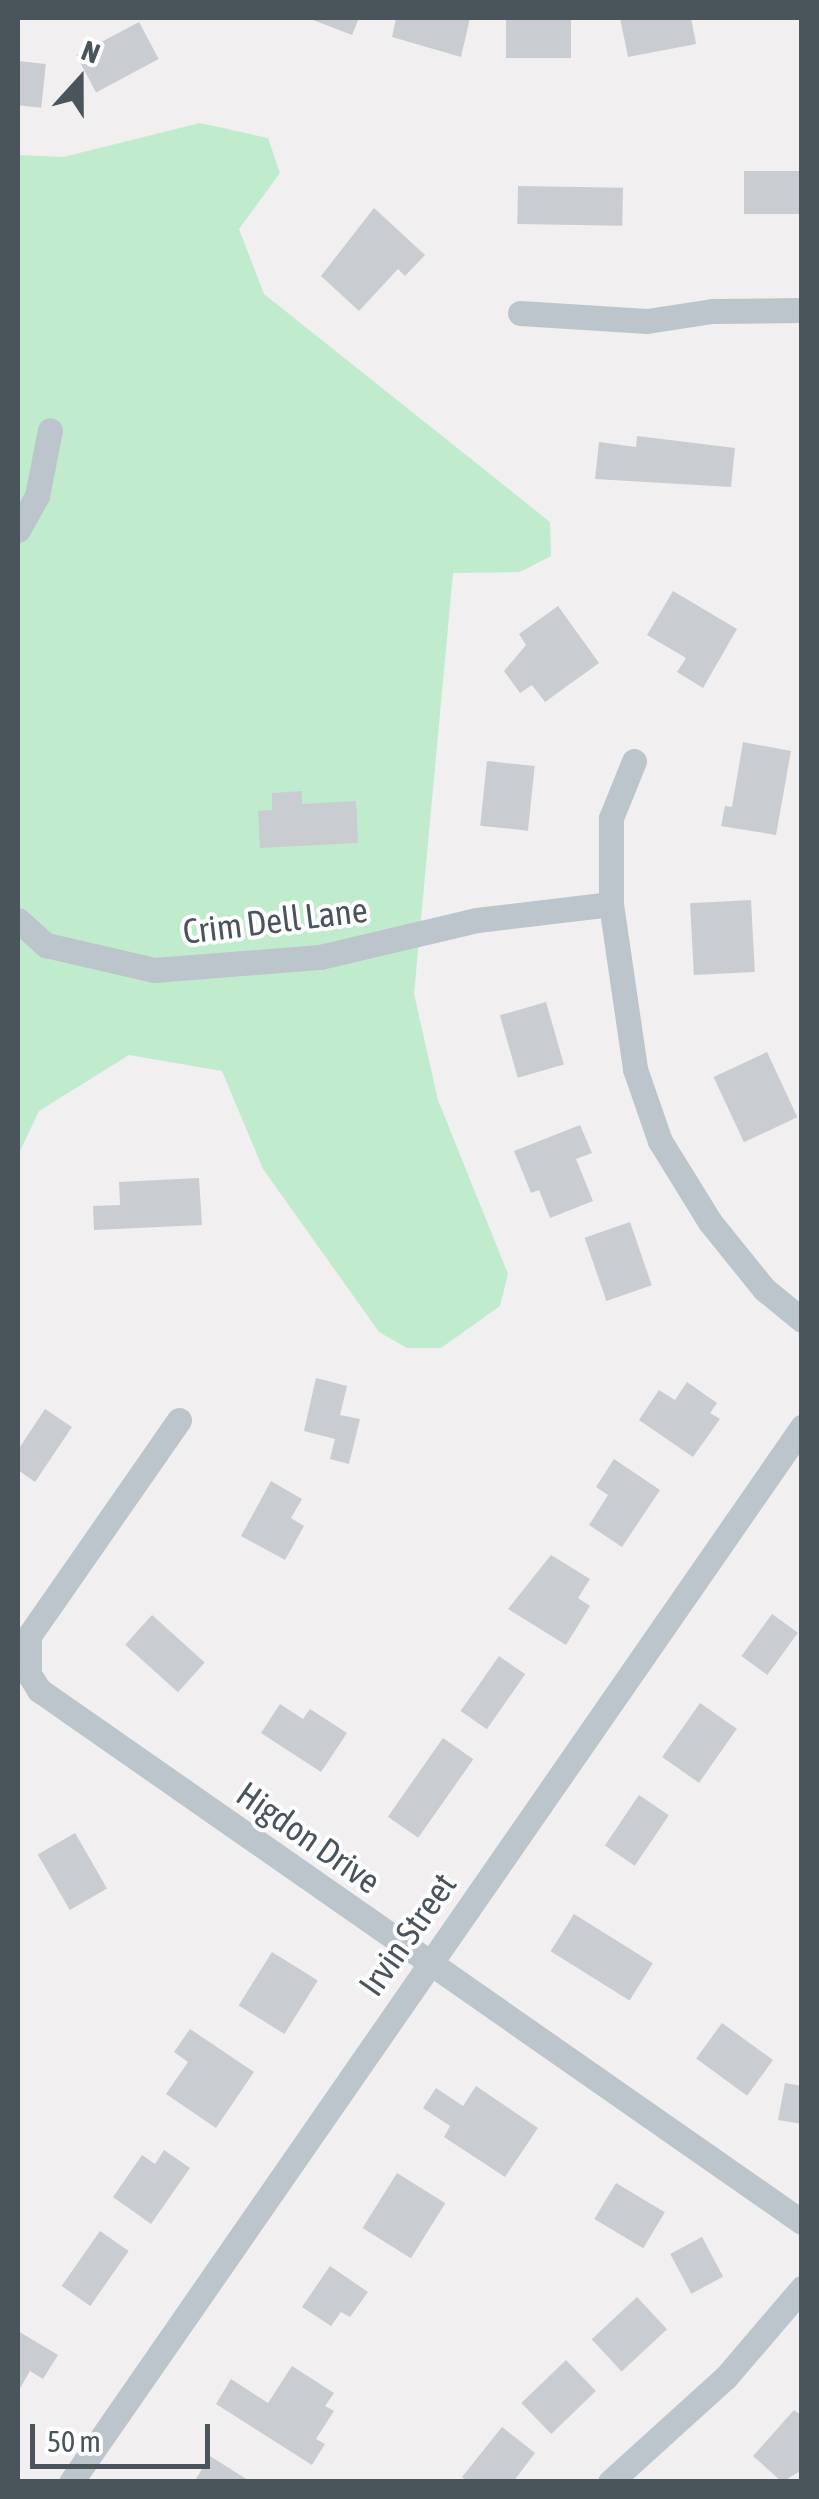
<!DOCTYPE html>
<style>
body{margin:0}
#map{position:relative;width:819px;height:2499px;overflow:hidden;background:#f1efef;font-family:"Asap Condensed",sans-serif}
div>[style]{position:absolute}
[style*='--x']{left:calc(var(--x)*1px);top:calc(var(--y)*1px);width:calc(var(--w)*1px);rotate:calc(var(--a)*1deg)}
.green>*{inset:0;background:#c1ebcd}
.building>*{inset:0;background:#c9cdd1;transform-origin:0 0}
.minor>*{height:25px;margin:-12.5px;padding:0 12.5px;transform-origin:12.5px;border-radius:12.5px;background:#bcc5cb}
span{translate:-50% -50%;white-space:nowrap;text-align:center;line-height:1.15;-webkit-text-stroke:8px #fff;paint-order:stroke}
.street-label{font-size:35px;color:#49545b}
.frame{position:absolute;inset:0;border:20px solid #49545b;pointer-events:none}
.north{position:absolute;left:30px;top:30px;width:100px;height:100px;-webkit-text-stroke:8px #fff;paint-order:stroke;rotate:21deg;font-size:28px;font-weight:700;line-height:40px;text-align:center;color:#49545b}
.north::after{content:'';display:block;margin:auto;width:35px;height:45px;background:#49545b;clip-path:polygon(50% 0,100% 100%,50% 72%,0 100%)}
.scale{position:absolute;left:30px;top:2424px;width:180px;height:45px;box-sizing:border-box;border:5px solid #49545b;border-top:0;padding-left:12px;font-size:30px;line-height:35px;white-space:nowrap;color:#49545b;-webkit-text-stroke:8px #fff;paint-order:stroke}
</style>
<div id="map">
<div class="green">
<div style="clip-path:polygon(200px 123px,268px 138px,280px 173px,239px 229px,264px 294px,550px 522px,551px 556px,520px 572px,453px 573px,414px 994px,438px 1100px,508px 1274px,500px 1306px,441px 1348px,407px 1348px,379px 1332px,263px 1169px,222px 1071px,129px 1055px,39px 1111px,18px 1155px,18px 155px,63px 157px)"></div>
</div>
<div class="building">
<div style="clip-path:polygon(308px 18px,359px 18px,352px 35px)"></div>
<div style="clip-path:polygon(396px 18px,470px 18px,461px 57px,392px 37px)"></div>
<div style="left:506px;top:18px;width:65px;height:40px"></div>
<div style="clip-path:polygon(620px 18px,691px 18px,696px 44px,628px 57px)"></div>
<div style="left:139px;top:22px;width:42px;height:71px;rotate:62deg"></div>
<div style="left:18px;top:61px;width:28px;height:44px;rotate:6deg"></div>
<div style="left:802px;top:171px;width:43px;height:58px;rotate:90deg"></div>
<div style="left:518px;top:186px;width:105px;height:38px;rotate:1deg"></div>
<div style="clip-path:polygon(374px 208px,425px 255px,405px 276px,398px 269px,359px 311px,321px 276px)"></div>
<div style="clip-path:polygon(637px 436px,735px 448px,731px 487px,595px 479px,599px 442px,636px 447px)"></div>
<div style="clip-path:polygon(673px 591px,737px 629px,703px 688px,677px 672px,686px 658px,647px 635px)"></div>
<div style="clip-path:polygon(558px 606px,599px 663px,545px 702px,532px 685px,520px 693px,504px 671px,526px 645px,519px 634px)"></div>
<div style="clip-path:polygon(743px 742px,791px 751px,776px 835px,721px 826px,725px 806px,732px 807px)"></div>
<div style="left:487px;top:761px;width:48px;height:65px;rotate:6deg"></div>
<div style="clip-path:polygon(302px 791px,302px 804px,356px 801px,358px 843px,260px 848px,258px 811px,272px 810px,272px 793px)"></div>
<div style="left:751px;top:900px;width:72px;height:61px;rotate:87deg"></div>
<div style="left:546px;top:1002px;width:65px;height:48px;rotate:74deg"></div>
<div style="left:767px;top:1052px;width:72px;height:59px;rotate:65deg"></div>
<div style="clip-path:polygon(580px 1125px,592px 1153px,576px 1159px,593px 1201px,550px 1218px,539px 1190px,531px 1193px,514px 1151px)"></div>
<div style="clip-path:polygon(199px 1178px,202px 1225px,94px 1230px,93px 1206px,120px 1205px,119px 1182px)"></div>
<div style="left:630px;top:1222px;width:67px;height:48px;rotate:71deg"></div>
<div style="clip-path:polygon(316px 1378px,347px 1386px,340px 1415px,360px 1419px,349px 1464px,330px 1459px,335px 1439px,304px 1431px)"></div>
<div style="clip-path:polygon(687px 1382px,717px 1403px,710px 1413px,720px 1419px,693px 1457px,639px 1420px,659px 1390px,675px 1400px)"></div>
<div style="clip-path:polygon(45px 1409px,72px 1427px,35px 1482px,18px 1470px,18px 1450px)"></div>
<div style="clip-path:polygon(614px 1459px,660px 1490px,622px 1547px,589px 1525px,608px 1495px,596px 1487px)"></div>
<div style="clip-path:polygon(271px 1481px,302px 1499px,291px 1518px,304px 1526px,285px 1560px,241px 1536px)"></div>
<div style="clip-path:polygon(551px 1555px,590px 1579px,578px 1598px,590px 1606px,566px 1645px,508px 1609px)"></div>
<div style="left:772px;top:1614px;width:32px;height:52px;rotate:36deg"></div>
<div style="left:152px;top:1615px;width:71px;height:40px;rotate:42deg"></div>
<div style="left:499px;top:1656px;width:32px;height:67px;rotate:35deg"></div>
<div style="left:700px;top:1703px;width:45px;height:66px;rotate:35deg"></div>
<div style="clip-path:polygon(280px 1704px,303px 1719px,310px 1709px,347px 1733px,321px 1772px,261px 1733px)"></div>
<div style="left:443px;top:1738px;width:37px;height:96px;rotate:35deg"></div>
<div style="left:639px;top:1795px;width:36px;height:61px;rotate:34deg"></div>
<div style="left:75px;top:1833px;width:64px;height:43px;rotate:60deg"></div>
<div style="left:574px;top:1914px;width:93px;height:44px;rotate:32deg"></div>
<div style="left:272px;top:1952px;width:54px;height:63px;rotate:32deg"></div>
<div style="left:722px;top:2023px;width:63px;height:44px;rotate:36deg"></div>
<div style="clip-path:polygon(190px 2029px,254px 2072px,216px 2128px,166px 2094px,188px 2062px,174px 2052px)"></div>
<div style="clip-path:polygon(785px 2083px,802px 2086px,802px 2124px,778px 2120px)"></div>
<div style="clip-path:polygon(476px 2086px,538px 2128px,505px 2177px,444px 2137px,450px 2126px,423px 2108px,436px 2088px,463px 2106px)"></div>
<div style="clip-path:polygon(164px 2150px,190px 2168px,151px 2224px,113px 2197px,142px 2155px,155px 2164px)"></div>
<div style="left:397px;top:2173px;width:57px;height:65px;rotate:32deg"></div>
<div style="left:616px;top:2183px;width:57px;height:42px;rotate:31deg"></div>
<div style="left:100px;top:2231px;width:35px;height:67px;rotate:35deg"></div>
<div style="left:702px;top:2237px;width:45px;height:36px;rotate:62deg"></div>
<div style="clip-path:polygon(330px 2266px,368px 2292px,350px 2317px,341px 2312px,331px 2326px,302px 2307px)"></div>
<div style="left:637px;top:2297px;width:44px;height:62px;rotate:47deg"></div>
<div style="clip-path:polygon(18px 2331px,58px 2355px,43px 2379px,30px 2371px,18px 2392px)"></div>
<div style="left:566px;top:2360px;width:43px;height:62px;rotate:46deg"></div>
<div style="clip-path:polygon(292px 2366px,334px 2393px,325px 2406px,334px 2411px,316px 2439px,325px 2444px,312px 2465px,216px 2404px,231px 2379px,268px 2403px)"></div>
<div style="clip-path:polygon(794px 2410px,802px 2416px,802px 2470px,782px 2482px,753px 2456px)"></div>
<div style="clip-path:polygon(502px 2427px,535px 2453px,513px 2482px,468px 2482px,462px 2477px)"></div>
<div style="clip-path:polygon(210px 2456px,251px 2482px,194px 2482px)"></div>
</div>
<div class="minor">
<div style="--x:520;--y:313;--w:127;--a:3.6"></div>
<div style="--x:647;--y:321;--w:66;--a:-8.7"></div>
<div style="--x:712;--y:311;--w:90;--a:-0.6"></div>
<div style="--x:18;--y:530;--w:39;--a:-61"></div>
<div style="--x:37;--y:496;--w:67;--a:-78.9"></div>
<div style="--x:634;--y:761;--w:61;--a:112"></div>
<div style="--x:611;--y:818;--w:86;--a:90"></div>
<div style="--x:611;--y:904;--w:167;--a:81.7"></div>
<div style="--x:635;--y:1069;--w:76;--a:70.9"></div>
<div style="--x:660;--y:1141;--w:95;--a:58.3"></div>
<div style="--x:710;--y:1222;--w:86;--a:51.1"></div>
<div style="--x:764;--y:1289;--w:49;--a:39.2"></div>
<div style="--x:18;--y:920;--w:38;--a:42"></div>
<div style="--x:46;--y:945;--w:111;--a:13"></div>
<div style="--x:154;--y:970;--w:167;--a:-4.5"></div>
<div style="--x:320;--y:957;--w:161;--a:-13.3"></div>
<div style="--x:477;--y:920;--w:135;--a:-6.8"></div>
<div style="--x:179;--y:1420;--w:263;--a:124.8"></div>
<div style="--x:29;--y:1636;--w:38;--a:90"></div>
<div style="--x:29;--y:1674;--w:19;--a:58"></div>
<div style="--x:39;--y:1690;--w:930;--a:34.89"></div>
<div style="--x:71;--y:2482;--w:1284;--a:-55.28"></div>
<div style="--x:610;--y:2482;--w:156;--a:-42.2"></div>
<div style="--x:726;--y:2377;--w:117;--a:-49.5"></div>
</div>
<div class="street-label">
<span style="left:275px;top:920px;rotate:-7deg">Crim Dell Lane</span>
<span style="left:309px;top:1837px;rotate:35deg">Higdon Drive</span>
<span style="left:407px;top:1934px;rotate:-55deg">Irvin Street</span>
</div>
<div class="frame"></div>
<div class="north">N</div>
<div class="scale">50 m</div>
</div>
